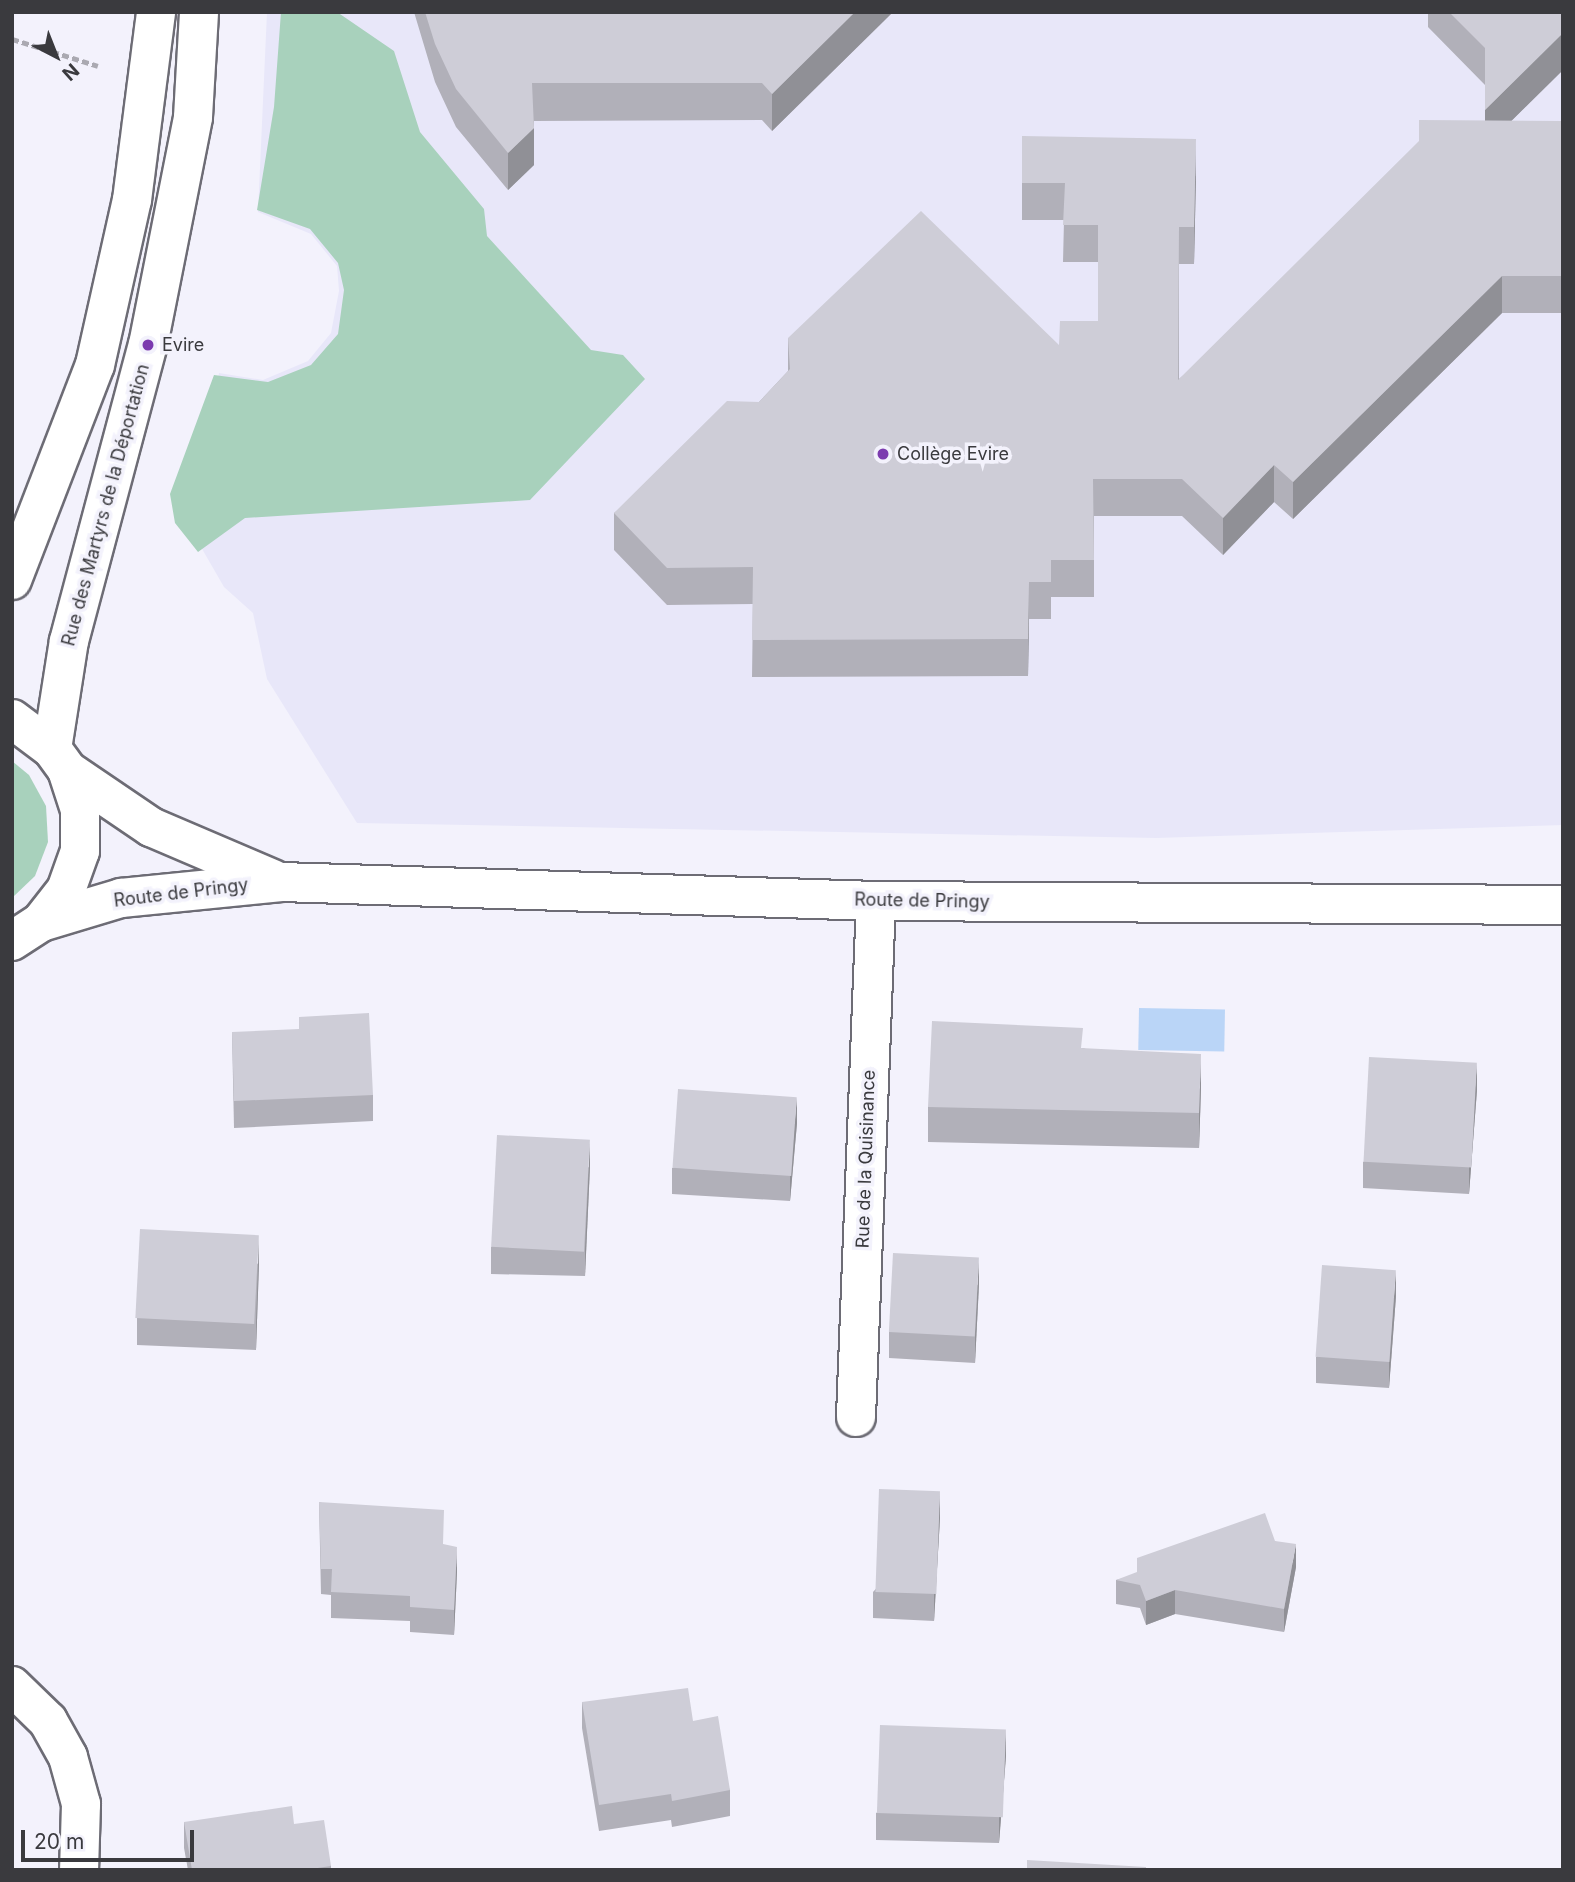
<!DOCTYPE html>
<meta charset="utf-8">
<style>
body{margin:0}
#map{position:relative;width:1575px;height:1882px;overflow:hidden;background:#f3f2fc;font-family:Inter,sans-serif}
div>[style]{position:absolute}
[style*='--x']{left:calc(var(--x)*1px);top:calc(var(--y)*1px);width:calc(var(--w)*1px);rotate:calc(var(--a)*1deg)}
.built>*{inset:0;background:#e8e7f9}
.green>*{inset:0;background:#a8d1bc}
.water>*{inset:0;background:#bad5f7;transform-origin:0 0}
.path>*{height:4.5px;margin-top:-2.25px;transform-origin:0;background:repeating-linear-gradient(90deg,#aaa9b1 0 7px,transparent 0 10.5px)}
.roads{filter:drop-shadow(2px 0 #6d6c75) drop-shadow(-2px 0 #6d6c75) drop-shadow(0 2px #6d6c75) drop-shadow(0 -2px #6d6c75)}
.minor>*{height:38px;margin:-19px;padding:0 19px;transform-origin:19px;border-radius:19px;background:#fff}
.wall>*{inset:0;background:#b1b0b9}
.shaded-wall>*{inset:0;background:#909096}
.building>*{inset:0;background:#cecdd7;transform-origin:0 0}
.dots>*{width:19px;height:19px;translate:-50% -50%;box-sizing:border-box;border:4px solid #f3f2fc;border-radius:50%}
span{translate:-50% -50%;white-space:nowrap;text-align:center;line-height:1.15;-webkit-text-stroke:7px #f3f2fc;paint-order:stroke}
.poi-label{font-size:18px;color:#3a3a3e}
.left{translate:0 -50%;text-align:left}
.street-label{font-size:18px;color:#3a3a3e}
.frame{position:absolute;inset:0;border:14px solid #3a3a3e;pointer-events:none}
.north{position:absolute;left:21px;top:21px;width:70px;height:70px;-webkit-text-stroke:5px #f3f2fc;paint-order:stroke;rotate:138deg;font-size:19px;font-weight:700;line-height:28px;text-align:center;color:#3a3a3e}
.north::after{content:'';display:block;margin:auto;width:24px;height:32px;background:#3a3a3e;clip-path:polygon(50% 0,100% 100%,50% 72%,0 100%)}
.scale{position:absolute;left:21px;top:1830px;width:173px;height:32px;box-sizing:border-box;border:4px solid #3a3a3e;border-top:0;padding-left:9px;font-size:21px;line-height:24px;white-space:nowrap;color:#3a3a3e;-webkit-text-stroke:5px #f3f2fc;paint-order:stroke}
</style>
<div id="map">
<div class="built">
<div style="clip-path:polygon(267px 12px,1563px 12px,1563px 825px,1156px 838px,357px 823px,267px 679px,253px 613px,224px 587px,190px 528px,219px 373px,263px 380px,308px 361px,331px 333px,339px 291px,337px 266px,311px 234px,258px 212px)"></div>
</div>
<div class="green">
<div style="clip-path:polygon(281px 12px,337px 12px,394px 51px,420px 132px,484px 209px,487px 236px,591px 350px,623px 355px,645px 379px,530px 500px,245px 518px,198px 552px,175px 523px,170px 494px,214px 375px,268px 382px,311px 365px,338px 334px,344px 290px,338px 263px,310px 229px,257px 210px,274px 107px)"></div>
<div style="clip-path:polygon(12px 761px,29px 775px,46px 806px,48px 842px,35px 876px,12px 898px)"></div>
</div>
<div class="water">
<div style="left:1139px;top:1008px;width:86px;height:42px;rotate:1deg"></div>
</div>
<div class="path">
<div style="--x:12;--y:39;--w:90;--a:17.4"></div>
</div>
<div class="roads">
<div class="minor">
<div style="--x:12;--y:580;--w:230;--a:-68.9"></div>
<div style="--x:95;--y:365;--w:169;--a:-77.4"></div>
<div style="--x:132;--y:200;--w:190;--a:-82.7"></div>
<div style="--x:12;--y:719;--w:50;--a:36.9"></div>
<div style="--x:52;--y:749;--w:26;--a:54"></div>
<div style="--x:67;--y:770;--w:42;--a:72"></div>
<div style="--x:80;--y:810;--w:41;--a:90"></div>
<div style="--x:80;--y:851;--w:41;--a:109.7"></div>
<div style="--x:66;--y:890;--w:41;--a:128"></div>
<div style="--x:41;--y:922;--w:35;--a:147"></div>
<div style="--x:52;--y:749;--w:109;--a:-81.1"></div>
<div style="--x:69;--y:641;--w:306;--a:-75.1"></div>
<div style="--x:148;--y:345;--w:232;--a:-78.8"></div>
<div style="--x:193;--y:117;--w:105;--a:-86.7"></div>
<div style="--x:67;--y:770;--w:102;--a:34.2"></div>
<div style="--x:151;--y:827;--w:133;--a:23.1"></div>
<div style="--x:41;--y:922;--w:84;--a:-16.7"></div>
<div style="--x:121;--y:898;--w:161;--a:-5.7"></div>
<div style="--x:281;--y:882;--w:595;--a:1.83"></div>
<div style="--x:876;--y:901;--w:687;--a:0.33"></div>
<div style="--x:856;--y:1417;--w:516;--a:-87.78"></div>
<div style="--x:12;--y:1686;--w:50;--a:44.2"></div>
<div style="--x:48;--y:1721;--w:41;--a:60.9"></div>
<div style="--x:68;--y:1757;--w:49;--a:74.5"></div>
<div style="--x:81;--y:1804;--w:66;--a:91.7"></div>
</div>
</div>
<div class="wall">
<div style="clip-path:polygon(414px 12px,893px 12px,772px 131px,762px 120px,534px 121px,534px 165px,508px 190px,456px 127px,435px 82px)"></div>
<div style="clip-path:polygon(1428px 12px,1563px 12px,1563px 70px,1511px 121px,1563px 121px,1563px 313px,1502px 313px,1293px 519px,1274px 502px,1223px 555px,1182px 516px,1094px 516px,1094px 597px,1051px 597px,1051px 619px,1029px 619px,1028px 676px,752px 677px,753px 604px,667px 605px,614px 550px,614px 513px,759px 402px,788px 371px,788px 338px,1059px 345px,1098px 321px,1098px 262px,1063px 262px,1064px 220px,1022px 220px,1022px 136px,1196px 176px,1194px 264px,1179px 264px,1179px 379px,1485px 121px,1485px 85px,1428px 27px)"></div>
<div style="clip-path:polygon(232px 1032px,373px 1095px,373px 1121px,234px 1128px)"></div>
<div style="clip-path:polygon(1083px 1048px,1201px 1089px,1199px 1148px,928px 1142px,928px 1107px)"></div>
<div style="clip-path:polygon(1477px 1090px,1469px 1194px,1363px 1188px,1363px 1162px)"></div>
<div style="clip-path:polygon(797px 1123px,790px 1201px,672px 1194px,672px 1168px)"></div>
<div style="clip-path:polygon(590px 1166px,585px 1276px,491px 1274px,491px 1247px)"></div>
<div style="clip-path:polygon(259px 1263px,256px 1350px,137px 1345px,137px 1318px)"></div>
<div style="clip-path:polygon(979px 1284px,975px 1363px,889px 1358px,889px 1332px)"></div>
<div style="clip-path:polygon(1396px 1296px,1389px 1388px,1316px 1383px,1316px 1357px)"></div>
<div style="clip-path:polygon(319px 1502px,444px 1545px,457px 1572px,454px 1635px,410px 1632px,410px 1621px,331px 1618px,331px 1595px,321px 1594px)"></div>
<div style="clip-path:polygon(940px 1518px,934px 1621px,873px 1618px,873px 1592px)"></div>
<div style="clip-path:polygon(1275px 1541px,1296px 1567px,1284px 1632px,1175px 1614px,1146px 1625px,1140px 1608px,1116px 1604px,1116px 1580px)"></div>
<div style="clip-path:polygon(582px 1702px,693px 1721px,730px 1790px,730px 1816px,672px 1827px,671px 1820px,599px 1831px,582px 1728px)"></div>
<div style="clip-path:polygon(1006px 1756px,999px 1843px,876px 1840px,876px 1813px)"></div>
<div style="clip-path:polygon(184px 1822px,294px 1824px,331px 1866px,331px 1870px,188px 1870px,184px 1848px)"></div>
</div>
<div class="shaded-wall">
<div style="clip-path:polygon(855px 12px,893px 12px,772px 131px,772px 94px)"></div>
<div style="clip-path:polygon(1563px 33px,1563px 70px,1485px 147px,1485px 110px)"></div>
<div style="clip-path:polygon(534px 128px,534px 165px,508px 190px,508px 153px)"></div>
<div style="clip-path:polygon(1196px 139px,1196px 176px,1194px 264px,1194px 227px)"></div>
<div style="clip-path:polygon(1502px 276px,1502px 313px,1293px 519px,1293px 482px)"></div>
<div style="clip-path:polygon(1274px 465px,1274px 502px,1223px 555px,1223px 518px)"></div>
<div style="clip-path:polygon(1029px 582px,1029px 619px,1028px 676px,1028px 639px)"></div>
<div style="clip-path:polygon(1201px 1054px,1201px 1089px,1199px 1148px,1199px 1113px)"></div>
<div style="clip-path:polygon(1477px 1063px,1477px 1090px,1469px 1194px,1469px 1167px)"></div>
<div style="clip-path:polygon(797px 1097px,797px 1123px,790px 1201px,790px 1175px)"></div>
<div style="clip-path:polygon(590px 1140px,590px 1166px,585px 1276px,585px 1249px)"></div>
<div style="clip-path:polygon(259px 1236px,259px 1263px,256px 1350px,256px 1323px)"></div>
<div style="clip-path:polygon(979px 1258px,979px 1284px,975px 1363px,975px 1336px)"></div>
<div style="clip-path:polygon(1396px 1270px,1396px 1296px,1389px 1388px,1389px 1362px)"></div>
<div style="clip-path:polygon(940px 1491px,940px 1518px,934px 1621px,934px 1595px)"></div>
<div style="clip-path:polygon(1296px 1544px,1296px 1567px,1284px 1632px,1284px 1609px)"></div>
<div style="clip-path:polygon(457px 1547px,457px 1572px,454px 1635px,454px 1610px)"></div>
<div style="clip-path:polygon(1175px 1590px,1175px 1614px,1146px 1625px,1146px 1601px)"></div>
<div style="clip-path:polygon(1006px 1730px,1006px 1756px,999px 1843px,999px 1816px)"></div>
</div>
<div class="building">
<div style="clip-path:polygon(425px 12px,855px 12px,772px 94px,762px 83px,532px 83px,534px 128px,508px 153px,456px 89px,435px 44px)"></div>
<div style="clip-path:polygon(1449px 12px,1563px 12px,1563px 33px,1485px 110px,1485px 48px)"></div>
<div style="clip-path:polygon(1419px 120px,1563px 121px,1563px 276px,1502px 276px,1293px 482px,1274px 465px,1223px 518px,1182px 479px,1093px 479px,1094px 560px,1051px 560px,1051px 582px,1029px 582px,1028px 639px,752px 640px,753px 567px,667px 568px,614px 513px,727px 401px,759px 402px,790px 369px,788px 338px,921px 211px,1059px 345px,1060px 321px,1098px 321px,1098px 225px,1063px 225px,1065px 183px,1022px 183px,1022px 136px,1196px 139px,1194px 227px,1179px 227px,1178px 380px,1419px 141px)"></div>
<div style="clip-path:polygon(369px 1013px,373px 1095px,234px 1101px,232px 1032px,299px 1029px,299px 1017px)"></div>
<div style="clip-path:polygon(932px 1021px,1083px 1028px,1081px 1048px,1201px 1054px,1199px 1113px,928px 1107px)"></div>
<div style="left:1369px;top:1057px;width:108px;height:105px;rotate:3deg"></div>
<div style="left:678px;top:1089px;width:119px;height:79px;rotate:4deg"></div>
<div style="left:497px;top:1135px;width:93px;height:112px;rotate:3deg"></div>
<div style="left:140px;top:1229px;width:119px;height:89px;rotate:3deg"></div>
<div style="left:893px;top:1253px;width:86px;height:79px;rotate:3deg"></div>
<div style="left:1322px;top:1265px;width:74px;height:92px;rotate:4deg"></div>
<div style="left:879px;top:1489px;width:61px;height:103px;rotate:2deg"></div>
<div style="clip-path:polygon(319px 1502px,444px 1510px,443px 1544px,457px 1547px,454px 1610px,410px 1607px,410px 1596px,331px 1592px,332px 1569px,321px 1569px)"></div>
<div style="clip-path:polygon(1265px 1513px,1275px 1541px,1296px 1544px,1284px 1609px,1175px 1590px,1146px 1601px,1140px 1585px,1116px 1580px,1137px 1572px,1137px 1558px)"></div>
<div style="clip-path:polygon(688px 1688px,693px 1721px,718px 1716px,730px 1790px,672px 1801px,671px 1794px,599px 1805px,582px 1702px)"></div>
<div style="left:880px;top:1725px;width:126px;height:88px;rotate:2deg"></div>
<div style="clip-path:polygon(292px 1806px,294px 1824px,324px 1820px,331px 1866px,304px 1870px,192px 1870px,184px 1822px)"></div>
<div style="clip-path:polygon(1027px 1860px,1146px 1867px,1146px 1870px,1027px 1870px)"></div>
</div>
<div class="dots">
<div style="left:148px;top:345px;background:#7c3baf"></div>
<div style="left:883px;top:454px;background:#7c3baf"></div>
</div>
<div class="poi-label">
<span class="left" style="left:162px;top:345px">Evire</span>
<span class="left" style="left:897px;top:454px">Collège Evire</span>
</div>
<div class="street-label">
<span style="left:106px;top:505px;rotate:-75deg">Rue des Martyrs de la Déportation</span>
<span style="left:181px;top:893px;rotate:-7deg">Route de Pringy</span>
<span style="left:922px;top:901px;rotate:1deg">Route de Pringy</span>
<span style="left:866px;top:1159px;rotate:-88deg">Rue de la Quisinance</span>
</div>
<div class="frame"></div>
<div class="north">N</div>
<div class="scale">20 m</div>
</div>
